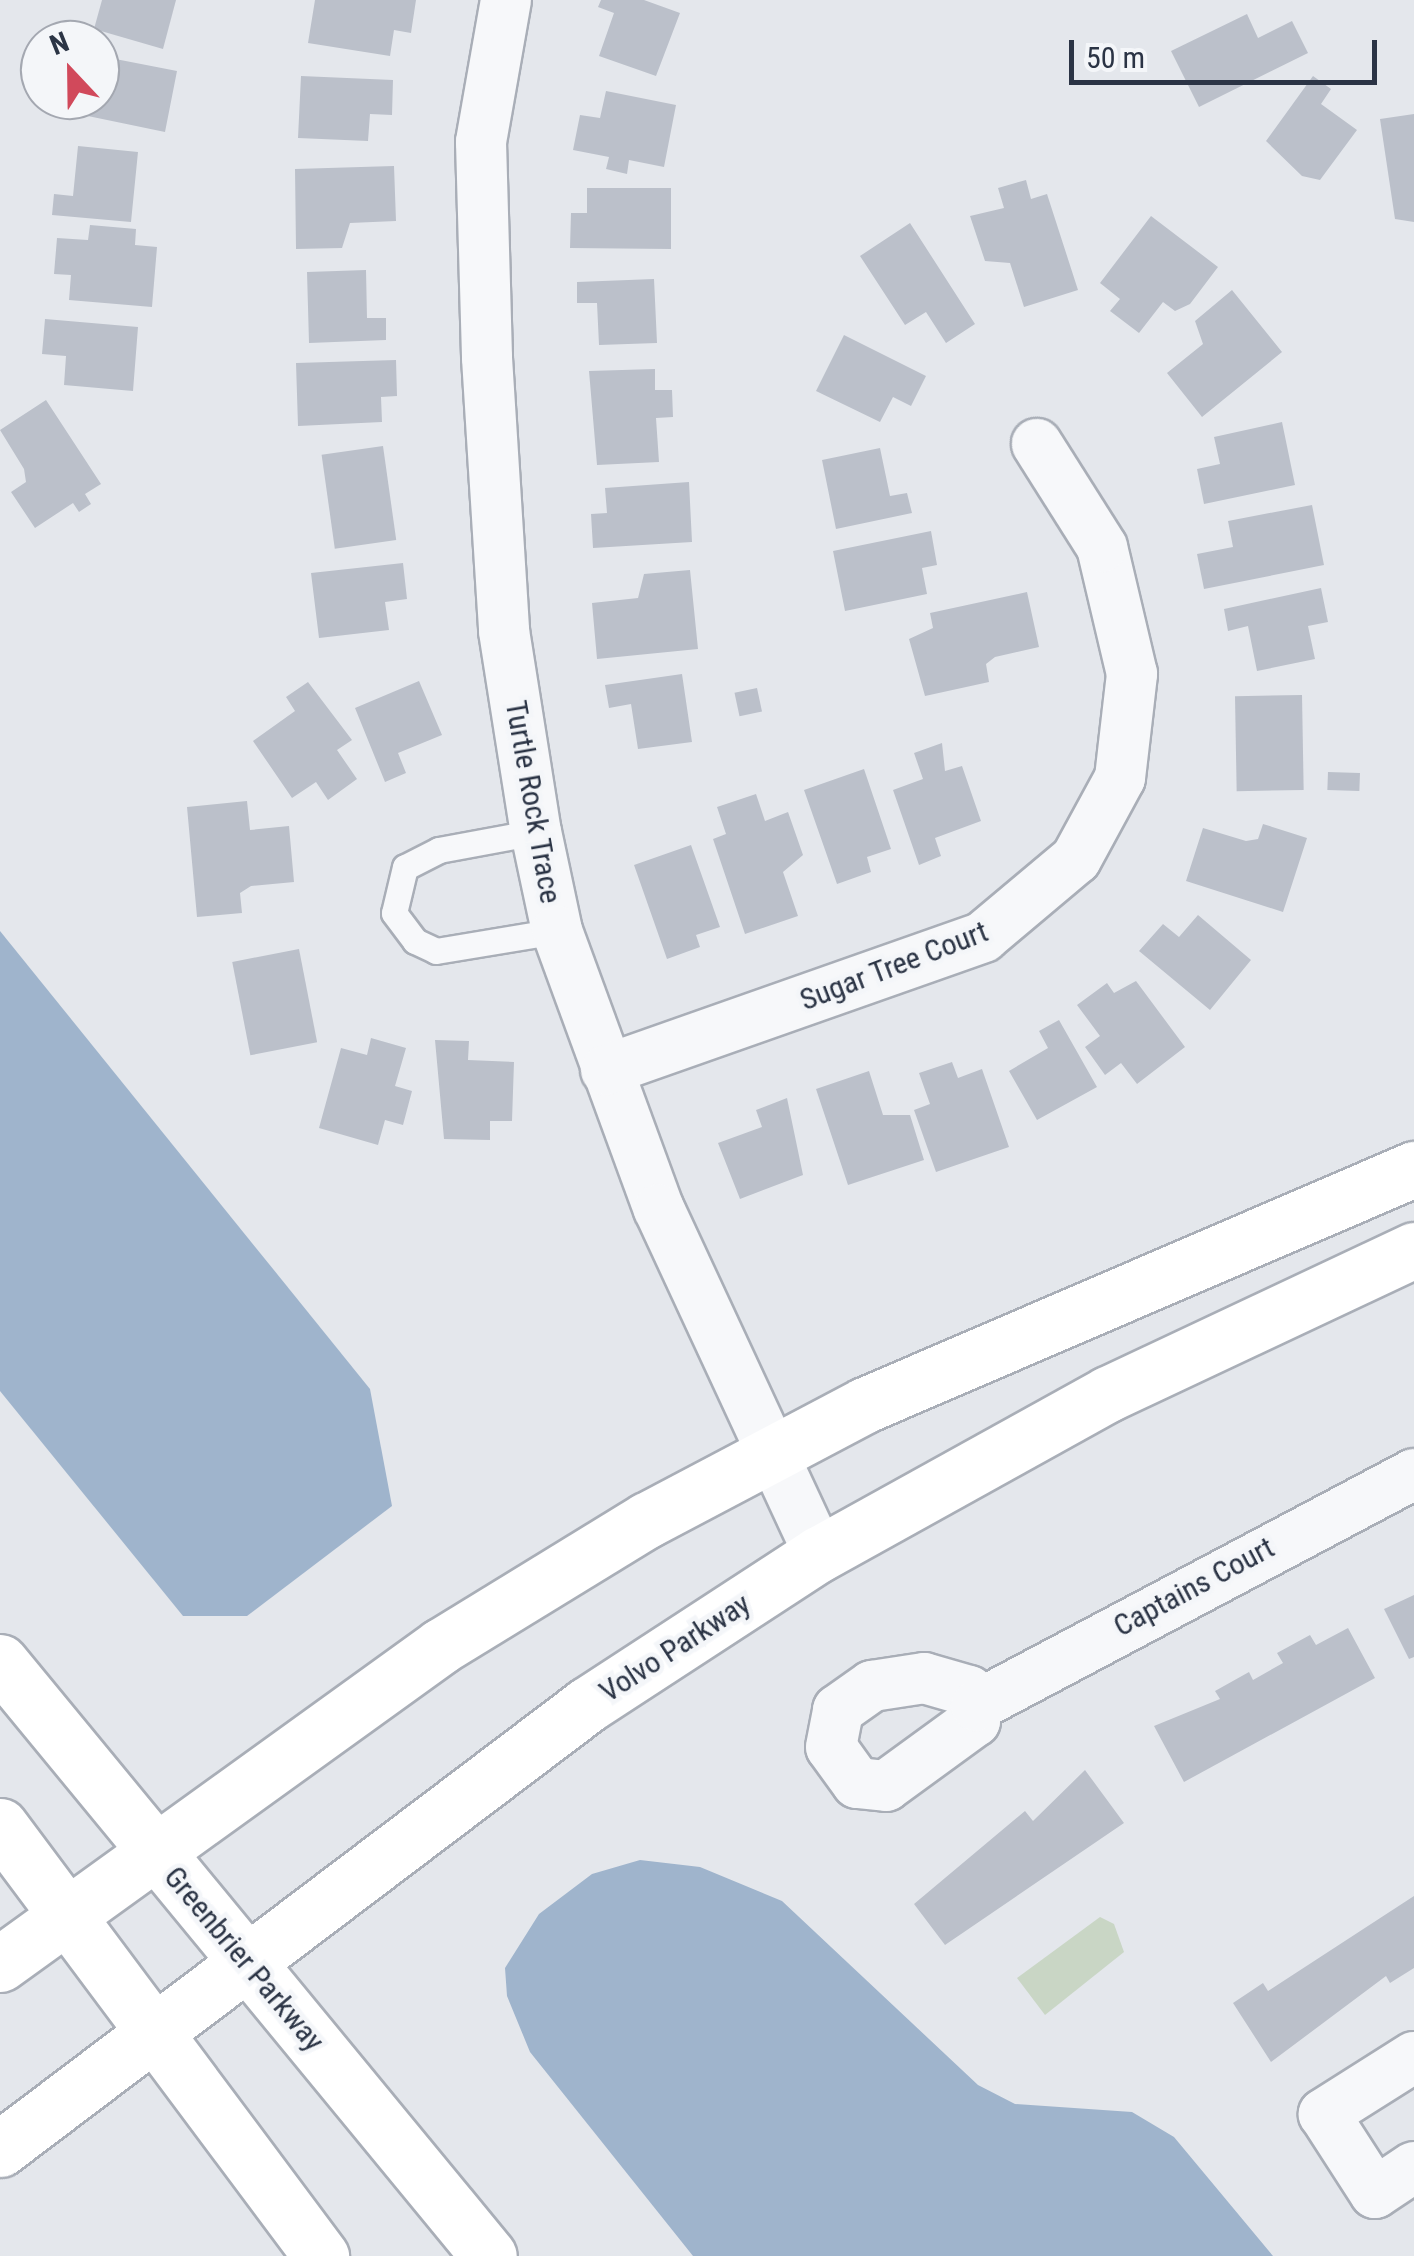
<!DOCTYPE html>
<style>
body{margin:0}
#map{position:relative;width:1414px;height:2256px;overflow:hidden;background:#e4e7ec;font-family:"Roboto Condensed",sans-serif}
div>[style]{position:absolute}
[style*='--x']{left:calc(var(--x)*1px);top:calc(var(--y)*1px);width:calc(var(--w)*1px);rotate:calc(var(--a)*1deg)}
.green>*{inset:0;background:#c9d6c5}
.water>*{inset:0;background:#9fb4cc}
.building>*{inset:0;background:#bbc0ca;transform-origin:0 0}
.roads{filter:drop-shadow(2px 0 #a9aeb7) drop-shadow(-2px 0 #a9aeb7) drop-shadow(0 2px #a9aeb7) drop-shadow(0 -2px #a9aeb7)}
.service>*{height:25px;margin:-12.5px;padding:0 12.5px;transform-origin:12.5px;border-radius:12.5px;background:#f7f8fa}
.minor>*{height:50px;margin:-25px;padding:0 25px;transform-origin:25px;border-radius:25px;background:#f7f8fa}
.secondary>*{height:55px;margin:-27.5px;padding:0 27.5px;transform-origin:27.5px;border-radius:27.5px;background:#fff}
span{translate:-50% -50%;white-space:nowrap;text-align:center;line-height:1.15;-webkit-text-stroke:9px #f4f6f9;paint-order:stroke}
.street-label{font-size:30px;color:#2b3445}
.north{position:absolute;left:20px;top:20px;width:100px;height:100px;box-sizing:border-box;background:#f4f6f9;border:2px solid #a4a8b1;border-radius:50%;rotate:338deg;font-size:28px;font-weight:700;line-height:40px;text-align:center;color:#2b3445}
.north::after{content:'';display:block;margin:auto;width:35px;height:45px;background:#d1495b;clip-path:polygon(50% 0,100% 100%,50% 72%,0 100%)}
.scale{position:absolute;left:1069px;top:40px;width:308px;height:45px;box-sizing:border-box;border:5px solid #2b3445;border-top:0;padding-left:12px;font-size:30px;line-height:35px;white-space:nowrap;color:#2b3445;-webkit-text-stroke:8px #f4f6f9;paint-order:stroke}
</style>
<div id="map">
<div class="green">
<div style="clip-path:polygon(1100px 1917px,1114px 1924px,1124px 1952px,1045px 2015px,1017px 1978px)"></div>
</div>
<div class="water">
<div style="clip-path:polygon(0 931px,370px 1389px,392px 1506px,247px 1616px,183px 1616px,0 1391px)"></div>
<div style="clip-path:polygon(640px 1860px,700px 1867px,782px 1901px,978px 2085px,1015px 2104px,1132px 2112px,1174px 2137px,1273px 2256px,693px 2256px,530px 2052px,507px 1996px,505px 1968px,539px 1914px,592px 1874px)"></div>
</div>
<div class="building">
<div style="clip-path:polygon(102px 0,176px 0,163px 49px,94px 29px)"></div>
<div style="clip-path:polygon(315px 0,416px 0,411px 33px,394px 30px,390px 56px,308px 43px)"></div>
<div style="clip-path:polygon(601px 0,644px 0,680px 13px,656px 76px,599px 56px,614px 13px,598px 7px)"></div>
<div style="clip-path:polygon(1247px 14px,1258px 38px,1292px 21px,1308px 53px,1199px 107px,1171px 51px)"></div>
<div style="clip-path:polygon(100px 56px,177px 71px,165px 132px,83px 115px,86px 100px,100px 100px)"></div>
<div style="clip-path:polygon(301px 76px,393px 80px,392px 115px,370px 114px,368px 141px,298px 138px)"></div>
<div style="clip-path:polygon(1313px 76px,1331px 89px,1321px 104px,1357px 130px,1320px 180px,1302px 176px,1266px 141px)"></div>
<div style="clip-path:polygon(606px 91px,676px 105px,664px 167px,629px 160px,627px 174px,606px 169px,609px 157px,573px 150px,580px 115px,600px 118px)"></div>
<div style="clip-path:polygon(1414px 114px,1414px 222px,1395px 219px,1380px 119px)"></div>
<div style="clip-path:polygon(78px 146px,138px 152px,131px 222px,52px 215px,54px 194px,73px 196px)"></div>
<div style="clip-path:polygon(394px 166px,396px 221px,350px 223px,342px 248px,296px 249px,295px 169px)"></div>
<div style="clip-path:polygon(1026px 180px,1031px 199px,1047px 194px,1078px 290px,1024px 307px,1010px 263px,985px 261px,970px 216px,1004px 208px,998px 188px)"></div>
<div style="clip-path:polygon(587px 188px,671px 188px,671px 249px,570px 248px,571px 213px,587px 213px)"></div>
<div style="clip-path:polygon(1151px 216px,1218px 267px,1190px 304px,1175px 311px,1163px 302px,1139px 333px,1110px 311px,1120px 299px,1100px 283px)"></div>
<div style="clip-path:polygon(910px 223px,975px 324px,946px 343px,926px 312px,905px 325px,860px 256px)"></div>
<div style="clip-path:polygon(90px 225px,136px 229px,135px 245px,157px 247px,152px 307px,69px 300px,71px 275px,54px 274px,57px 238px,88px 240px)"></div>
<div style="clip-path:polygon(366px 270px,367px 318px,386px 318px,386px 340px,309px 343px,307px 272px)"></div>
<div style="clip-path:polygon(654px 279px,657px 343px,599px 345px,597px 303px,577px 303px,577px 282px)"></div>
<div style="clip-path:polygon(1232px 290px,1282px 352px,1202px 417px,1167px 373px,1203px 344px,1195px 321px)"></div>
<div style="clip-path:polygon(45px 319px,138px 327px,133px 391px,64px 385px,66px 356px,42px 354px)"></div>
<div style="clip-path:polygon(844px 335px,926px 376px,911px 406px,893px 397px,880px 422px,816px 391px)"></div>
<div style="clip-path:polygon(396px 360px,397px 396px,381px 397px,382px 422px,298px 426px,296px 363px)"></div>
<div style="clip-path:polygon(655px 369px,655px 390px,672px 390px,673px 417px,656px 418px,659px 462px,597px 465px,589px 371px)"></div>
<div style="clip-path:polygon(46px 400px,101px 484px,85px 494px,91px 504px,79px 512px,73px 503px,35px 528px,11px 492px,26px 482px,24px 469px,0 430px)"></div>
<div style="clip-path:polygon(1282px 422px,1295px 485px,1204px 504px,1197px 469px,1220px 464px,1214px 437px)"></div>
<div style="left:383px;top:446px;width:95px;height:62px;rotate:82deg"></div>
<div style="clip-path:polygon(880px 448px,890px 496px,907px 493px,912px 513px,836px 529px,822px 460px)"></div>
<div style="clip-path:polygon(689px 482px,692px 542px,593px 548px,591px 514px,607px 513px,605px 488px)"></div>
<div style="clip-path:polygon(1312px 505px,1324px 565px,1204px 589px,1197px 554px,1233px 547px,1228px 521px)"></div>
<div style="clip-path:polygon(931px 531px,937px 565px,922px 568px,927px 594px,845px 611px,833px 551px)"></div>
<div style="clip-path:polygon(403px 563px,407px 599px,385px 602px,389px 630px,319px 638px,311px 573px)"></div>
<div style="clip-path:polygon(690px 570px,698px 649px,597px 659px,592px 603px,638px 598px,644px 574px)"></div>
<div style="clip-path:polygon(1321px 588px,1328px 622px,1308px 626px,1315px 659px,1257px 671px,1248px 626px,1228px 631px,1224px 609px)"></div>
<div style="clip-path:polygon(1027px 592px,1039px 647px,995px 657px,986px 664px,989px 682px,925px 696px,909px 639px,933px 628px,930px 613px)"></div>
<div style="clip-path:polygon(682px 674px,692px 742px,638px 749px,631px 704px,609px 708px,605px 685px)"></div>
<div style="clip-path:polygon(419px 681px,442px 735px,398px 753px,406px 773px,385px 782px,355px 708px)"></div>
<div style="clip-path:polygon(308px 682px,352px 740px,337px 750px,357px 779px,328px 800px,316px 782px,292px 798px,253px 741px,295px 711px,286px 697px)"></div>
<div style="left:757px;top:688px;width:24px;height:23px;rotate:78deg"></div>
<div style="left:1302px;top:695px;width:95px;height:67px;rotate:89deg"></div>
<div style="clip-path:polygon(942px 743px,945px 771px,962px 766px,981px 821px,935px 838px,941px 856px,919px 865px,893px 790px,923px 779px,914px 753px)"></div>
<div style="clip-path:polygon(864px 769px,891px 849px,867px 857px,871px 872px,837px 884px,804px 790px)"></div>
<div style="left:1328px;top:772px;width:32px;height:18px;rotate:2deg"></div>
<div style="clip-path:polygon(756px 794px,765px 821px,788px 812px,803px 855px,783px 872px,798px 916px,745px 934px,713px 839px,726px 834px,717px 807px)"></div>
<div style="clip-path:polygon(247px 801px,250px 830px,289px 826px,294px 882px,251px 886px,240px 893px,242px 913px,197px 917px,187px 807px)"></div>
<div style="clip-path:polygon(1263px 824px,1307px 838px,1283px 912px,1186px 881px,1203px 828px,1246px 841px,1258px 839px)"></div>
<div style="clip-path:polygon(691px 845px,720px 927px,696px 935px,700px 947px,667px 959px,634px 865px)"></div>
<div style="clip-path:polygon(1198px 915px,1251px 960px,1210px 1010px,1139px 951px,1163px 924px,1179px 937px)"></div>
<div style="left:299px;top:949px;width:95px;height:68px;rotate:79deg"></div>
<div style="clip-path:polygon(1136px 981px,1185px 1047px,1137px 1084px,1121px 1063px,1105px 1075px,1085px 1047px,1100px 1036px,1077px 1005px,1107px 983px,1114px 993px)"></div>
<div style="clip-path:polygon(1059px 1020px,1097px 1087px,1037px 1120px,1009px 1071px,1048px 1048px,1039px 1031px)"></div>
<div style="clip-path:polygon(371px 1038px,406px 1048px,395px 1086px,412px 1091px,403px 1125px,385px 1120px,378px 1145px,319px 1128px,341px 1048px,367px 1055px)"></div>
<div style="clip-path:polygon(435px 1040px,469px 1041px,468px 1060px,514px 1062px,512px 1121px,490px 1121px,490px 1140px,444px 1139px)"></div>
<div style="clip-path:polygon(952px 1062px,958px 1078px,982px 1069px,1009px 1147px,936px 1172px,914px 1110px,930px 1104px,919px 1073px)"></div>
<div style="clip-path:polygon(869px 1071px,883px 1115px,910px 1115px,924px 1160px,848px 1185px,816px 1089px)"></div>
<div style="clip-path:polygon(787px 1098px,803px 1175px,740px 1199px,718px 1143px,762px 1127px,756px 1110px)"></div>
<div style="clip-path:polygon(1414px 1595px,1414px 1657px,1409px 1659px,1384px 1609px)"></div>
<div style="clip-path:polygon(1348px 1628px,1375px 1678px,1184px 1782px,1154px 1726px,1220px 1699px,1215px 1691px,1249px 1672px,1253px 1680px,1283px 1663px,1277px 1653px,1310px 1635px,1316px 1645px)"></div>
<div style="clip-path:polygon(1085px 1770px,1124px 1823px,945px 1945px,914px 1904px,1025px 1811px,1033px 1821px)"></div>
<div style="clip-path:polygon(1414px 1896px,1414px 1968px,1390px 1983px,1386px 1976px,1271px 2062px,1233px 2003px,1263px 1983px,1268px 1991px)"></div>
</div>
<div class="roads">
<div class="service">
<div style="--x:536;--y:832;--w:99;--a:169.5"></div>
<div style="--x:439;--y:850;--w:38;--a:153"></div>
<div style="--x:405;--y:867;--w:47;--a:103.4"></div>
<div style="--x:394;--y:913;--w:35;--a:53"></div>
<div style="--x:415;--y:941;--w:23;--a:25"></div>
<div style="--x:436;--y:951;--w:123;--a:-9.4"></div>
</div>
<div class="minor">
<div style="--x:506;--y:0;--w:144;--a:100"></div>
<div style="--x:481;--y:142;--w:216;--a:88.4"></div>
<div style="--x:487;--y:358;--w:274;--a:86.4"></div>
<div style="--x:504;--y:631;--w:204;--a:81"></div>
<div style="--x:536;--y:832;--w:101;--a:78"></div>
<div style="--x:557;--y:931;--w:296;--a:69.9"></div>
<div style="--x:659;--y:1209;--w:380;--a:65.1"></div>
<div style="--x:606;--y:1070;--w:400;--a:-19.4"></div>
<div style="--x:983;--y:937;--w:121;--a:-40"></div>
<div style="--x:1076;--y:859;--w:92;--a:-61.5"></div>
<div style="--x:1120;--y:778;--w:105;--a:-83.4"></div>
<div style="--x:1132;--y:674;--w:130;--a:-103.3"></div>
<div style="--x:1102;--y:547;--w:122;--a:-122.3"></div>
<div style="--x:924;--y:1678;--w:47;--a:16.1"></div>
<div style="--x:969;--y:1691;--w:31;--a:79"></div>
<div style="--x:975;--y:1721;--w:110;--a:143.9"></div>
<div style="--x:886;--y:1786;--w:29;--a:-174"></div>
<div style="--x:857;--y:1783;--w:44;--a:-125.8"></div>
<div style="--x:831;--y:1747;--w:38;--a:-79"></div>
<div style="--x:838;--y:1710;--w:42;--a:-35.2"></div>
<div style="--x:872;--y:1686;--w:53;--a:-8.7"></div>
<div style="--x:976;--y:1706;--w:496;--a:-27.9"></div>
<div style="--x:1414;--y:2057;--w:107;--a:147.7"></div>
<div style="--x:1324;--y:2114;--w:94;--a:57.2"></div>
<div style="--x:1375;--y:2193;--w:47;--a:-33.7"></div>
</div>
<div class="secondary">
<div style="--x:0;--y:1662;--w:769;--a:50.54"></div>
<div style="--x:0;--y:1826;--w:537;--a:53.26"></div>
<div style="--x:0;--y:1964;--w:544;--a:-35.79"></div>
<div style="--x:441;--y:1646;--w:241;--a:-31.5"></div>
<div style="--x:647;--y:1520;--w:246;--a:-27.8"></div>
<div style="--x:865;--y:1405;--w:598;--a:-23.26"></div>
<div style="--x:0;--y:2149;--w:736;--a:-37.1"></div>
<div style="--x:587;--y:1705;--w:277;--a:-33.1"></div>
<div style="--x:819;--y:1554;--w:330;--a:-29"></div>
<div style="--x:1108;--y:1394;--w:338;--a:-25.2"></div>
</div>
</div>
<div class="street-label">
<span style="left:533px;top:802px;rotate:80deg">Turtle Rock Trace</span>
<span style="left:894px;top:966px;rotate:-21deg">Sugar Tree Court</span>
<span style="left:1194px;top:1587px;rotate:-28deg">Captains Court</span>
<span style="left:675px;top:1648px;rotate:-33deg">Volvo Parkway</span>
<span style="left:244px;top:1959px;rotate:50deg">Greenbrier Parkway</span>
</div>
<div class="north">N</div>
<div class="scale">50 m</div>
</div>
